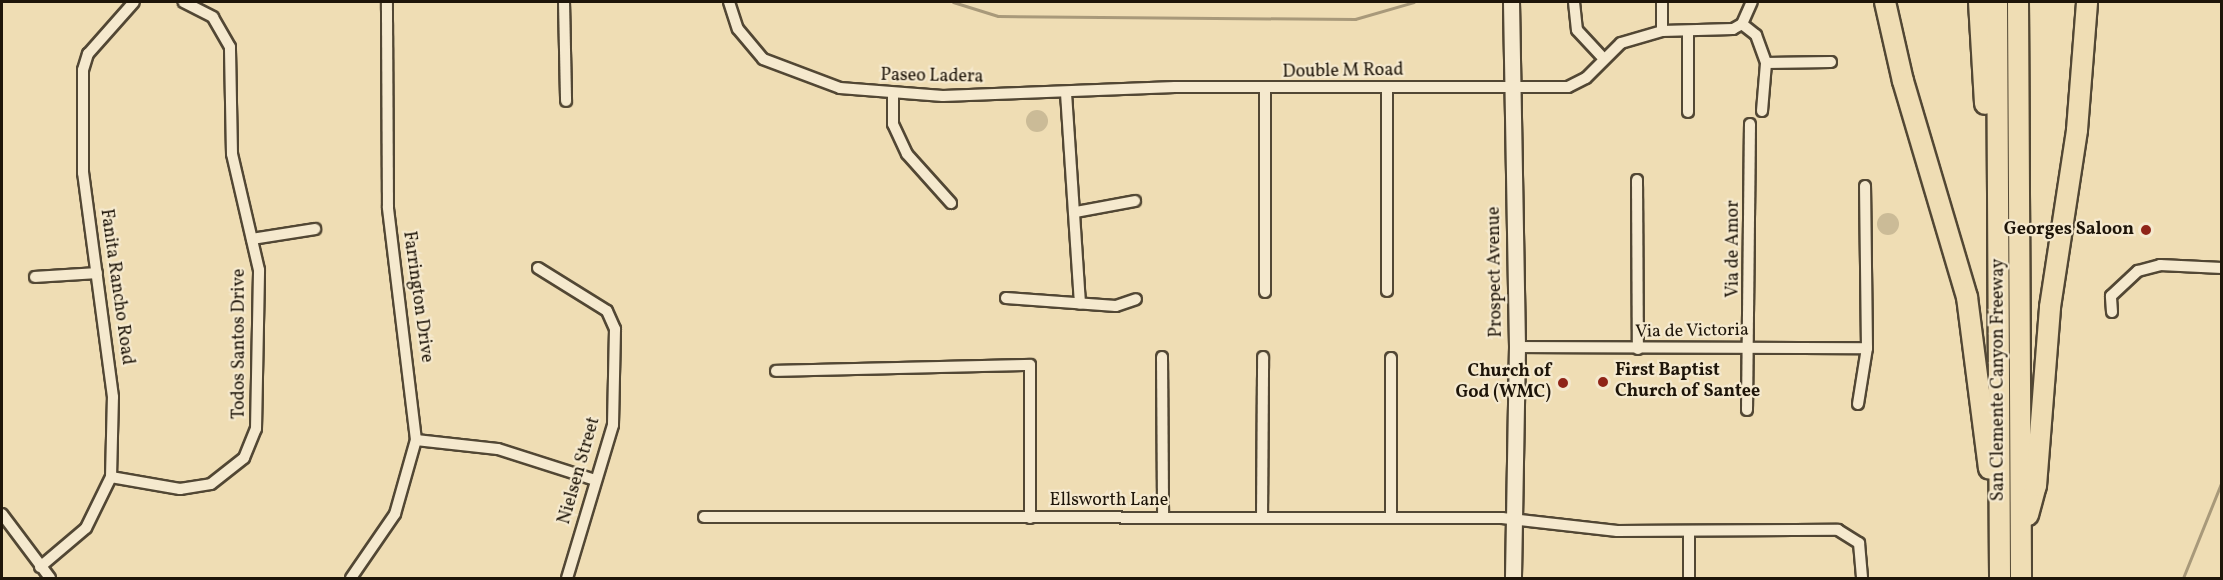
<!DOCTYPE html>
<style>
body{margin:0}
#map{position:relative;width:2223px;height:580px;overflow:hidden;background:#efddb4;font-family:Vollkorn,serif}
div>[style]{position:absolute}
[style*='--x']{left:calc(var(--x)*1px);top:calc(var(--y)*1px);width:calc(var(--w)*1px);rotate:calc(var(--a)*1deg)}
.green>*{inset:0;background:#cbbb97}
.round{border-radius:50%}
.stream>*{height:3px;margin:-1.5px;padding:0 1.5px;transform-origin:1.5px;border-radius:1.5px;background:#a8997a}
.roads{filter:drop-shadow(2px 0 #524734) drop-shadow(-2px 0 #524734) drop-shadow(0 2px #524734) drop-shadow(0 -2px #524734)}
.street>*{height:10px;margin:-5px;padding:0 5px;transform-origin:5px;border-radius:5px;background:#f5e9ce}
.secondary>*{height:15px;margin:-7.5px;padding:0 7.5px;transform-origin:7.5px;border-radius:7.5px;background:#f5e9ce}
.highway>*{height:20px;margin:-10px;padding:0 10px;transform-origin:10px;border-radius:10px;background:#efddb4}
.dots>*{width:16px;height:16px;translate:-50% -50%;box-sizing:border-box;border:3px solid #f5e9ce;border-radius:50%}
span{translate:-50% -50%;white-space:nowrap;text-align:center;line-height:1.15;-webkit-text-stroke:4.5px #f5e9ce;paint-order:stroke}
.street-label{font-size:18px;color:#1e1509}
.poi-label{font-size:18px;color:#1e1509;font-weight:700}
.right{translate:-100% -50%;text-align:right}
.left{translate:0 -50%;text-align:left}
.frame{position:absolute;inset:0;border:3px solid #1e1509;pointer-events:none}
</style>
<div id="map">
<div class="green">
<div class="round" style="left:1026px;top:110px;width:22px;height:22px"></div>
<div class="round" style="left:1877px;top:213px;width:22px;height:22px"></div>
</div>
<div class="stream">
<div style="--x:953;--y:2;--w:47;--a:17.3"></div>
<div style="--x:998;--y:16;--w:357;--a:0.5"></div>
<div style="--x:1355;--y:19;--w:61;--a:-16.1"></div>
<div style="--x:2183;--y:578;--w:105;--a:-68.1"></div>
</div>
<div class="roads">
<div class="street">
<div style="--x:564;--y:2;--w:99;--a:88.8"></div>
<div style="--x:729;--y:2;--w:28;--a:72"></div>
<div style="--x:738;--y:29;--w:39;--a:50"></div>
<div style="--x:763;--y:59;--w:82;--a:20.6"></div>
<div style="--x:840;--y:88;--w:103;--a:4.4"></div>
<div style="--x:943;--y:96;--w:232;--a:-2.2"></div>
<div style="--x:1175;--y:87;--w:393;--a:0"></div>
<div style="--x:1568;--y:87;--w:20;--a:-27"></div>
<div style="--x:1586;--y:78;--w:49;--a:-45"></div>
<div style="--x:1621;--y:43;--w:43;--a:-16.3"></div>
<div style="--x:1662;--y:31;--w:71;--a:-1.6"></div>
<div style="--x:1733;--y:29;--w:10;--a:-29"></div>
<div style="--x:1742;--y:24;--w:24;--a:-66"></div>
<div style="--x:1574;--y:2;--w:28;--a:84"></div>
<div style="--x:1577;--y:30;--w:37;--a:47"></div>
<div style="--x:1662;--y:2;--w:29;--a:90"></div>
<div style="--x:1742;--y:24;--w:18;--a:38"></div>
<div style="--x:1756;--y:35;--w:30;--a:70"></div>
<div style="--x:1766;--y:63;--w:65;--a:-0.9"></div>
<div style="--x:1265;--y:90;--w:202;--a:90"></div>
<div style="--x:1066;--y:93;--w:211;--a:86.2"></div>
<div style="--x:893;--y:95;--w:29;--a:90"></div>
<div style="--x:893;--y:124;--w:33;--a:65"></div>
<div style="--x:907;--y:154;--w:66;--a:48.1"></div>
<div style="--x:1762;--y:111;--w:48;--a:-85.2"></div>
<div style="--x:1688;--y:112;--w:80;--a:-90"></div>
<div style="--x:1637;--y:180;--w:169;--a:89.7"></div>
<div style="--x:1076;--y:212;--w:60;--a:-10.6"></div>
<div style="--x:252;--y:239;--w:64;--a:-9"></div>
<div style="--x:538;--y:268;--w:81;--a:31.9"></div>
<div style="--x:607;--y:311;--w:20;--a:66"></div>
<div style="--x:615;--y:329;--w:96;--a:91.2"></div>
<div style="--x:613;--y:425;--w:160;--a:106.7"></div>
<div style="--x:35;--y:277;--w:62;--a:-3.7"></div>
<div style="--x:1387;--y:291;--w:203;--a:-90"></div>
<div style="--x:1006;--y:298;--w:110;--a:4.2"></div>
<div style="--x:1116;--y:306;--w:21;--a:-19"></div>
<div style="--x:2112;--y:312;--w:16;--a:-94"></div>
<div style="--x:2111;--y:296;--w:37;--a:-43"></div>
<div style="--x:2138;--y:271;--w:23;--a:-15"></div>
<div style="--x:2160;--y:265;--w:62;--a:2.8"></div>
<div style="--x:1517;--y:347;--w:350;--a:0.2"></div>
<div style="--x:1162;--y:357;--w:160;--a:89.6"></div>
<div style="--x:1391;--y:358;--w:160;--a:90"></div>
<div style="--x:776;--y:371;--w:254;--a:-1.4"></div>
<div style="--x:1030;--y:365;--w:153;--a:90"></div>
<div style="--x:1858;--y:404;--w:57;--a:-80.9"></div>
<div style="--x:1867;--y:348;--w:162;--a:-90.7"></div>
<div style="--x:1747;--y:410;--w:286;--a:-89.4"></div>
<div style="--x:416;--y:440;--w:82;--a:6.3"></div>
<div style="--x:498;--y:449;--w:102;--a:17.7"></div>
<div style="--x:111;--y:477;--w:70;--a:9.9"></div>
<div style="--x:180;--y:489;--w:31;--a:-9"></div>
<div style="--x:211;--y:484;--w:42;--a:-38.2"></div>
<div style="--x:244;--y:458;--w:31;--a:-68"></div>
<div style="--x:256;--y:429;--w:159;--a:-88.9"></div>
<div style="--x:259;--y:270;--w:119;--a:-103.1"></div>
<div style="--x:232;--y:154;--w:107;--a:-91.1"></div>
<div style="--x:230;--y:47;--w:34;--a:-120"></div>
<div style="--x:213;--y:17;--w:33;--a:-153"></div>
<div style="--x:2;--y:514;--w:80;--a:53.1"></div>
<div style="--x:704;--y:517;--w:798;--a:0.07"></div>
<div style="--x:1502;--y:518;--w:116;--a:6.4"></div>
<div style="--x:1617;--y:531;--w:221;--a:-0.3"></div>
<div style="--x:1838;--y:530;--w:25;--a:32"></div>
<div style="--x:1859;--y:543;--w:35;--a:85"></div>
<div style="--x:1262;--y:517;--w:160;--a:-89.6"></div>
<div style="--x:40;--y:567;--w:60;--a:-40.3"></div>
<div style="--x:86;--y:528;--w:57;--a:-63.9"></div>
<div style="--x:111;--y:477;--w:80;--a:-88.6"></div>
<div style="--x:113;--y:397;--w:226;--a:-97.6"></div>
<div style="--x:83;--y:173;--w:103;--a:-90"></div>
<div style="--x:83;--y:70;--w:17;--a:-73"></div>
<div style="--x:88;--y:54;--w:69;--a:-48.5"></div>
<div style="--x:351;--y:578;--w:78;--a:-55.5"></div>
<div style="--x:395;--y:514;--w:77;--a:-74.2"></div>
<div style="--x:416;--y:440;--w:235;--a:-96.9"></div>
<div style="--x:388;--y:207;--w:205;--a:-90.3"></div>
<div style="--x:1689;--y:578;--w:46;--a:-90"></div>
</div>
<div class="secondary">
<div style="--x:1511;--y:2;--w:345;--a:89"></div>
<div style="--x:1517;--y:347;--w:231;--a:91"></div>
</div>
<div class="highway">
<div style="--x:1885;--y:2;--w:81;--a:77.2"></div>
<div style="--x:1903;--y:81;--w:225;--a:73.5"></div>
<div style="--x:1967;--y:297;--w:173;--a:82.7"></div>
<div style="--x:1979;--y:2;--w:102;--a:86.6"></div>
<div style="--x:1997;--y:2;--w:576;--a:89.7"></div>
<div style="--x:2018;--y:2;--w:576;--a:89.7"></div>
<div style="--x:2028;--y:515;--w:30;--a:-75"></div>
<div style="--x:2036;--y:486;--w:180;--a:-85.5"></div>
<div style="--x:2050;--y:307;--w:179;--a:-81.3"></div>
<div style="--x:2077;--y:130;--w:128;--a:-85.5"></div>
</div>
</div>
<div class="dots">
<div style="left:2146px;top:230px;background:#8f2418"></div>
<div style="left:1603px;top:382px;background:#8f2418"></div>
<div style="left:1563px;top:383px;background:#8f2418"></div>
</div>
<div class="street-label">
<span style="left:1343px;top:72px;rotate:-1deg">Double M Road</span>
<span style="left:932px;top:77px;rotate:1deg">Paseo Ladera</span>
<span style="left:1734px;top:249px;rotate:-90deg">Via de Amor</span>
<span style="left:1496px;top:272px;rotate:-91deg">Prospect Avenue</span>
<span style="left:116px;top:287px;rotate:82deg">Fanita Rancho Road</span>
<span style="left:417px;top:297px;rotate:82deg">Farrington Drive</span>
<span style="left:1692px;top:332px;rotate:-1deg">Via de Victoria</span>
<span style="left:240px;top:344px;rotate:-90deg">Todos Santos Drive</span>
<span style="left:1999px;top:380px;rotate:-90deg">San Clemente Canyon Freeway</span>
<span style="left:580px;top:471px;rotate:-74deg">Nielsen Street</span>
<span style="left:1109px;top:501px">Ellsworth Lane</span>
</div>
<div class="poi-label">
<span class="right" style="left:2134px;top:230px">Georges Saloon</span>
<span class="left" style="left:1615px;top:382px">First Baptist<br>Church of Santee</span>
<span class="right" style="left:1551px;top:383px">Church of<br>God (WMC)</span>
</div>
<div class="frame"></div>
</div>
